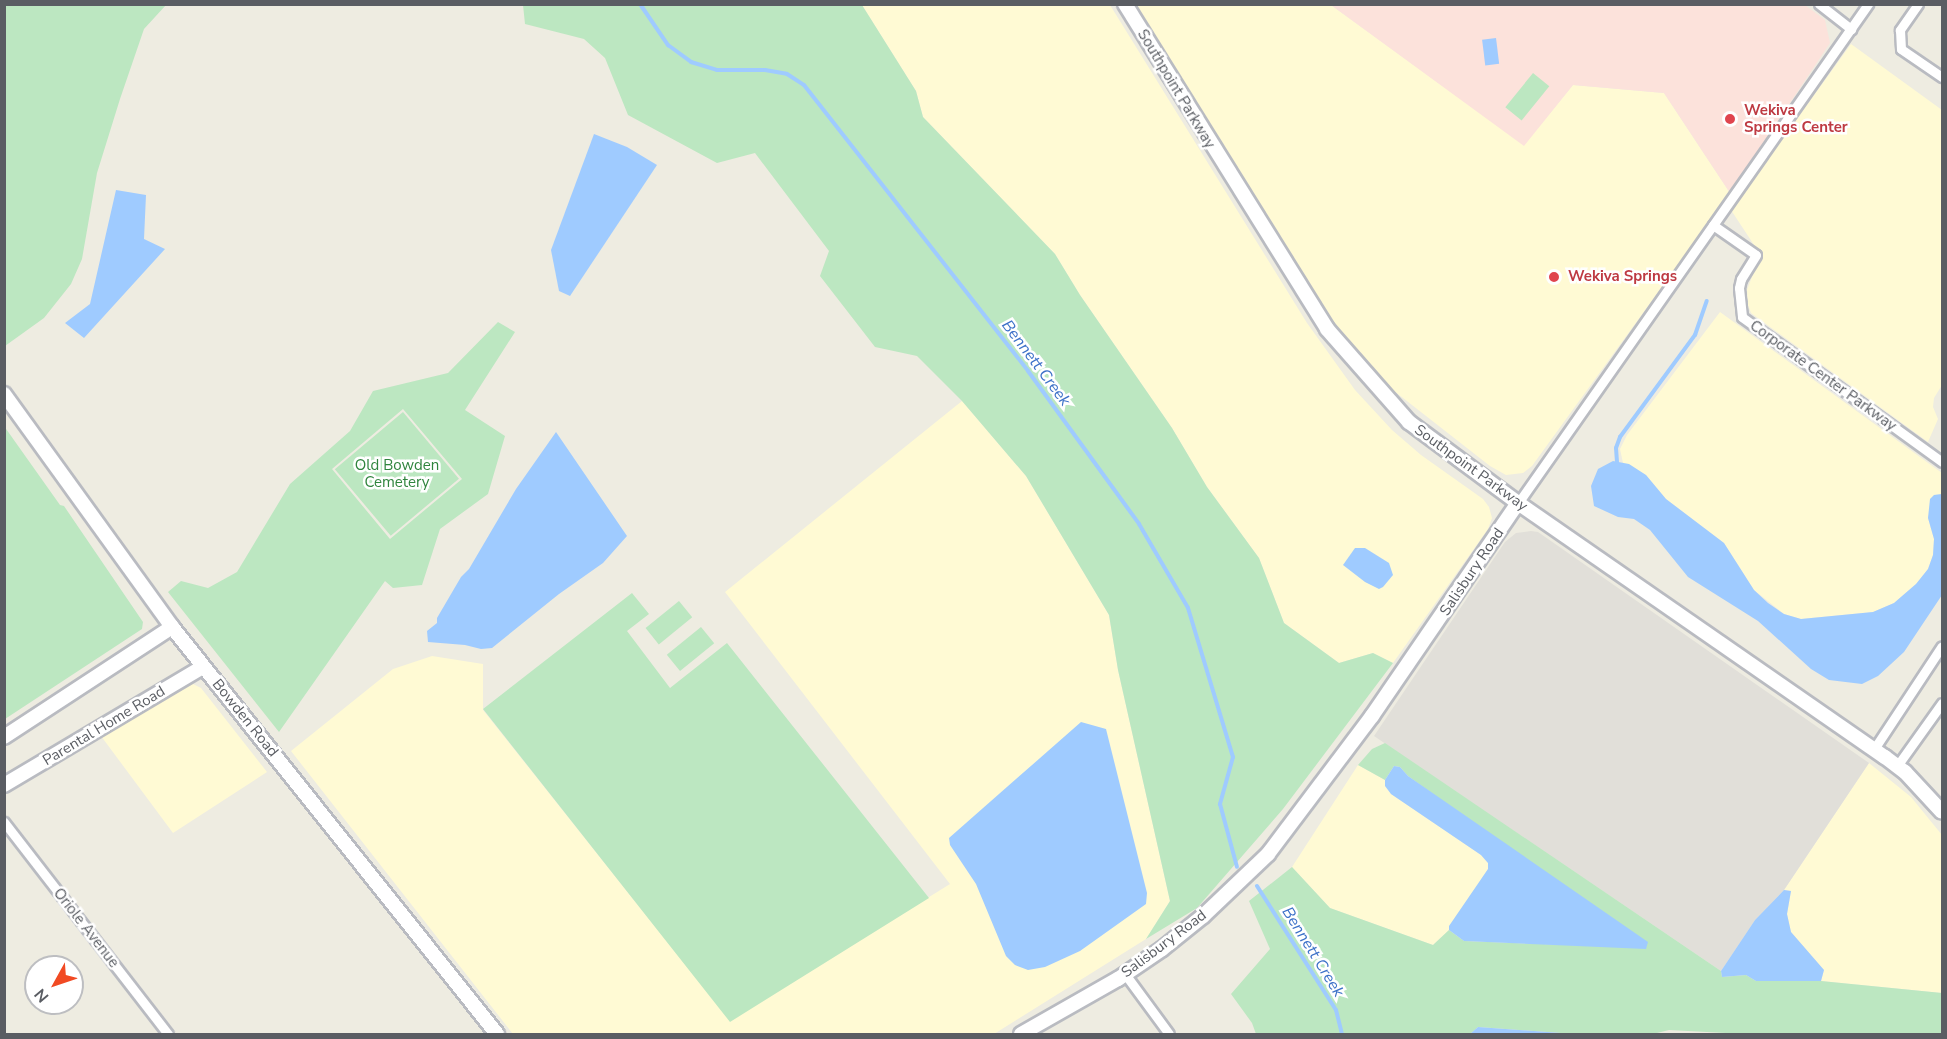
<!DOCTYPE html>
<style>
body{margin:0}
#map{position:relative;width:1947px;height:1039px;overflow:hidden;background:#eeece1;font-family:"Nunito Sans",sans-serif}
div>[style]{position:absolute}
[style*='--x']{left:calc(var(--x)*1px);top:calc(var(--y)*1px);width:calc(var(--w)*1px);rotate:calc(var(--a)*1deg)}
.commercial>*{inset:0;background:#fffad4}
.industrial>*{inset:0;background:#e1dfd9}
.medical>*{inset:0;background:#fce2db}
.green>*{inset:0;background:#bce7c1;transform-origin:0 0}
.water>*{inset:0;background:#9fcbff;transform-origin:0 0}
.stream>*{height:4px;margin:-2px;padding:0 2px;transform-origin:2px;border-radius:2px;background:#9fcbff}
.roads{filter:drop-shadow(2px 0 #b9bbc1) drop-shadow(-2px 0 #b9bbc1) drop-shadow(0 2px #b9bbc1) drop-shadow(0 -2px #b9bbc1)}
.street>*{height:9px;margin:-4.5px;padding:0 4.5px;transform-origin:4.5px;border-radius:4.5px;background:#fff}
.secondary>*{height:14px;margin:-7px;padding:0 7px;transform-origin:7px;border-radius:7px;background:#fff}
.dots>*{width:16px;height:16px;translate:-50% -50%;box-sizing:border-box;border:3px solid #fff;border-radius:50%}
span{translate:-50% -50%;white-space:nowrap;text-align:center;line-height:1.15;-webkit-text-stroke:5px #fff;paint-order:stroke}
.street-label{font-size:15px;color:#5a5d63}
.health-label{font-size:15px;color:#be3a42;font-weight:700}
.left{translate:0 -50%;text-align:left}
.park-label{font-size:15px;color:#2f843d}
.water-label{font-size:16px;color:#3c71c8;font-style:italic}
.frame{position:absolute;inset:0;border:6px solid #5a5d63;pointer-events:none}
.north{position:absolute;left:24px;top:955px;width:60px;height:60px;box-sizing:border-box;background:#fff;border:2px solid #bdbec1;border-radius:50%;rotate:230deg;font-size:16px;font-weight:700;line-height:24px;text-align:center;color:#5a5d63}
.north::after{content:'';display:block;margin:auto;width:21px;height:27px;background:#f14a23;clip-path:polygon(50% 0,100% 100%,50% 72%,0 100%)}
</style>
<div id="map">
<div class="commercial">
<div style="clip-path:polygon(862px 5px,1110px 5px,1307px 323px,1355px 390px,1392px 430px,1421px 455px,1483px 499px,1489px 507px,1492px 518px,1488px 529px,1393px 663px,1373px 653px,1339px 663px,1284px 623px,1259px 558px,1207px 487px,1172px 428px,1080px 295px,1055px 254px,923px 117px,916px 91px)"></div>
<div style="clip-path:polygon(1136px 5px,1331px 5px,1524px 145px,1573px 85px,1664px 93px,1730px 193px,1532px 466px,1523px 473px,1506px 475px,1490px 466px,1380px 380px,1335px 325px)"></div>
<div style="clip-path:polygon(1851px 44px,1942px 110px,1942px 385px,1934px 398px,1933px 407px,1938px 419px,1928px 442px,1751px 313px,1748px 305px,1747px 290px,1759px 258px,1754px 245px,1731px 210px)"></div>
<div style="clip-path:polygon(1720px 312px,1942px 473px,1942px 494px,1934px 495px,1928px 518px,1934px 539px,1933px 555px,1928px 569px,1916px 584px,1894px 603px,1873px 612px,1801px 619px,1784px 614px,1754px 590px,1724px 543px,1666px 499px,1646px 475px,1623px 463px,1620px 449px,1627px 435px)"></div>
<div style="clip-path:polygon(962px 401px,1026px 476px,1109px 615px,1118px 670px,1170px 901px,1146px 939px,994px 1034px,513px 1034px,291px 751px,393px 669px,432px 656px,483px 664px,483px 710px,730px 1021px,950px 884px,725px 592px)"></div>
<div style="clip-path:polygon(193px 684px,201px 688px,267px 772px,173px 833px,101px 736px)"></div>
<div style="clip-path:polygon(1869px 763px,1911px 797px,1942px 835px,1942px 993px,1821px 981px,1824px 970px,1791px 932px,1787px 914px,1791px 891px,1784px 890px)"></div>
<div style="clip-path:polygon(1358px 765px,1385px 780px,1386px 786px,1391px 794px,1481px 855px,1488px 863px,1488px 869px,1449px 930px,1433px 945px,1330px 908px,1292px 867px)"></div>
</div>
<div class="industrial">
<div style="clip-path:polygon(1531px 531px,1538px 532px,1869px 763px,1784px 890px,1755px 920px,1721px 971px,1374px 736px,1505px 542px,1516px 533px)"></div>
</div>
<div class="medical">
<div style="clip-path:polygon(1331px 5px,1805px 5px,1825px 20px,1830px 43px,1730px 193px,1664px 93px,1573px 85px,1524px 146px)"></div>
</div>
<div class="green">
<div style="clip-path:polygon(5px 4px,166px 5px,144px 29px,120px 99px,97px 173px,82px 259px,71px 284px,44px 318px,5px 346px)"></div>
<div style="clip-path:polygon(523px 5px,862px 5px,916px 91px,923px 117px,1055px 254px,1080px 295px,1172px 428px,1207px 487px,1259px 558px,1284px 623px,1339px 663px,1373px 653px,1393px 663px,1283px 809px,1197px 908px,1146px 939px,1170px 901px,1118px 670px,1109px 615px,1026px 476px,962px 401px,917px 356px,875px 347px,820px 276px,829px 251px,755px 153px,717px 163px,628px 115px,605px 58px,584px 39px,525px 24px)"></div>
<div style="left:1533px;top:73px;width:21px;height:44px;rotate:39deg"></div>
<div style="clip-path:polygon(evenodd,498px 322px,515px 332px,465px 410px,505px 436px,488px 494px,440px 529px,422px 585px,393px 588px,385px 581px,279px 732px,168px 592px,181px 581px,208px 588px,237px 572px,290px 484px,350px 431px,373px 391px,448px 373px,498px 322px,403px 409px,462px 479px,390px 539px,332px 469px,403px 409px)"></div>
<div style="left:403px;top:412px;width:87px;height:89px;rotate:50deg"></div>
<div style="clip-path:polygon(4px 426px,60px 505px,64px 506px,143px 622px,142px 629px,5px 719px)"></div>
<div style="clip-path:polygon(632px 593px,649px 614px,627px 631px,670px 688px,727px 643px,929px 898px,730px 1022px,483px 709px)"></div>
<div style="left:679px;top:601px;width:21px;height:43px;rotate:51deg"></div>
<div style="left:701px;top:627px;width:21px;height:44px;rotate:51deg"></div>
<div style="clip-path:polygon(1385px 743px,1721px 971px,1722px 977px,1746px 975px,1756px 981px,1821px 981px,1942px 993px,1942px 1034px,1745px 1034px,1669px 1030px,1653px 1034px,1574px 1034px,1478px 1027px,1470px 1034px,1256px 1034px,1252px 1023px,1231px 994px,1270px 949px,1249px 901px,1292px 867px,1330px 908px,1433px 945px,1449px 930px,1464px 941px,1646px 948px,1408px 776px,1400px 767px,1394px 766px,1385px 780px,1358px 765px,1372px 749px)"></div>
</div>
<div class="water">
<div style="left:1496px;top:38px;width:26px;height:14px;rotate:83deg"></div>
<div style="clip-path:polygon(594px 134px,627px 147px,657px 165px,570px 296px,559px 291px,551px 250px)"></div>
<div style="clip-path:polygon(116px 190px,146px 195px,144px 239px,165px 249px,84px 338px,65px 323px,90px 304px)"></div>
<div style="clip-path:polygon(556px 432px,627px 536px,603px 563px,559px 594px,492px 648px,481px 649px,465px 645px,428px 642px,427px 631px,437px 623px,437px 618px,461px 577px,469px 569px,516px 489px)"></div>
<div style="clip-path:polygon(1613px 461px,1629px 464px,1646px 475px,1666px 499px,1724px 543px,1754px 590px,1768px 603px,1784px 614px,1801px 619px,1873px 612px,1894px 603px,1916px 584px,1928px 569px,1933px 555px,1934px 539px,1928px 518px,1930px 499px,1934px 495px,1942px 494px,1942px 595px,1904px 652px,1878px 676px,1862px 684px,1829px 680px,1811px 669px,1758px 621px,1688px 577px,1650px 530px,1634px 519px,1618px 517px,1594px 506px,1591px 486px,1598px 469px)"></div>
<div style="clip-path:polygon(1355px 548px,1365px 548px,1389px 563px,1393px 575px,1383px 587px,1379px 589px,1365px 582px,1343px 565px)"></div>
<div style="clip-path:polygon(1081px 722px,1106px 729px,1147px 893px,1146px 904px,1080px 951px,1045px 967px,1028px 970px,1015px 965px,1006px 956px,976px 884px,950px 845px,949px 838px)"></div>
<div style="clip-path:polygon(1394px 766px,1400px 767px,1408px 776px,1648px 942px,1646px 949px,1464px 941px,1449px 930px,1449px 926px,1488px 869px,1488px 863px,1481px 855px,1391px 794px,1385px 786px,1385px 780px)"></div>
<div style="clip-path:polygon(1784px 890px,1791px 891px,1787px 914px,1791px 932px,1824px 970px,1821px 981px,1756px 981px,1746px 975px,1722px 977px,1721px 971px,1755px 920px)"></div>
<div style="clip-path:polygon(1478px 1027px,1574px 1034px,1470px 1034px)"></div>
</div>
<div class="stream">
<div style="--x:640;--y:4;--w:50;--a:55.7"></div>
<div style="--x:668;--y:45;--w:29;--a:36"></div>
<div style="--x:691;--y:62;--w:27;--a:17"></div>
<div style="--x:717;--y:70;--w:48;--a:0"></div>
<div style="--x:765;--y:70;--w:22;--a:10"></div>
<div style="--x:787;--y:74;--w:20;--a:33"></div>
<div style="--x:804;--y:85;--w:363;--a:51.9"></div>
<div style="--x:1028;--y:371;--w:189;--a:54"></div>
<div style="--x:1139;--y:524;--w:97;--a:59.7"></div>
<div style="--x:1188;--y:608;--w:156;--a:73.2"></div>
<div style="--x:1233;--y:757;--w:49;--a:105.5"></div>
<div style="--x:1220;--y:804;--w:65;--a:74.9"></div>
<div style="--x:1617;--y:462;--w:14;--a:-94"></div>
<div style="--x:1616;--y:448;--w:12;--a:-70"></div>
<div style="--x:1620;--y:437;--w:127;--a:-53.7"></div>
<div style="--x:1695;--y:335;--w:36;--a:-71"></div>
<div style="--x:1257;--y:886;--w:147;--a:57.5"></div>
<div style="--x:1336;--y:1010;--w:25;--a:76"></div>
</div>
<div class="roads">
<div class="street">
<div style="--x:1819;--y:4;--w:41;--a:38"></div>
<div style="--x:1918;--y:4;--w:32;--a:125"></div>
<div style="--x:1900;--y:30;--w:19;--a:87"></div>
<div style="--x:1901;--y:49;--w:50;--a:34.3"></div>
<div style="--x:1713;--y:225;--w:52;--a:34.9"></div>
<div style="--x:1756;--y:255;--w:28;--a:122"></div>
<div style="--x:1741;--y:279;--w:9;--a:103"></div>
<div style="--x:1739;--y:288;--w:29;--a:84"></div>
<div style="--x:1742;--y:317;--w:247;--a:35.9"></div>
<div style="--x:1518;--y:503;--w:610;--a:-54.95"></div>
<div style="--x:1874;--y:749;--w:123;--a:-56.6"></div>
<div style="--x:1897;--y:766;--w:77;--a:-54.5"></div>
<div style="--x:4;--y:822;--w:268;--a:52.3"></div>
<div style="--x:1125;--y:974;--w:74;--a:53.7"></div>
</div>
<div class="secondary">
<div style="--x:1125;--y:4;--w:383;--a:58.1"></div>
<div style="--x:1327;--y:329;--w:124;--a:48.6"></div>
<div style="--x:1409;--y:422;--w:136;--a:36.6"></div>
<div style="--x:1518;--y:503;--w:446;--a:34.7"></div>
<div style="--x:1885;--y:757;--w:25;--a:37"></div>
<div style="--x:1905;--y:772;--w:54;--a:47.2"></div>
<div style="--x:4;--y:394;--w:287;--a:54.2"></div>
<div style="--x:172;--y:627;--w:521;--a:51.39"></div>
<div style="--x:4;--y:737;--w:201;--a:-33.2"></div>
<div style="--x:4;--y:785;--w:231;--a:-30.7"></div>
<div style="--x:1021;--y:1034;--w:112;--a:-29.6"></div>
<div style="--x:1118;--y:979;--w:53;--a:-34.3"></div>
<div style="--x:1162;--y:949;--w:53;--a:-38.8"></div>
<div style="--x:1203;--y:916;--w:90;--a:-43.6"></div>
<div style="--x:1268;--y:854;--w:173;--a:-53"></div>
<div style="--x:1372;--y:716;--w:258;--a:-55.6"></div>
</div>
</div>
<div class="dots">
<div style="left:1730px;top:119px;background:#e0444e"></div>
<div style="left:1554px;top:277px;background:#e0444e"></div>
</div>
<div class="street-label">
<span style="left:1176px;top:89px;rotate:59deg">Southpoint Parkway</span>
<span style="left:1823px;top:376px;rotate:36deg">Corporate Center Parkway</span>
<span style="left:1471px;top:468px;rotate:36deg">Southpoint Parkway</span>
<span style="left:1472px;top:572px;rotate:-56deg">Salisbury Road</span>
<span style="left:245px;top:718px;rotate:51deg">Bowden Road</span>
<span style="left:104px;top:726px;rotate:-31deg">Parental Home Road</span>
<span style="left:86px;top:928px;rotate:52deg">Oriole Avenue</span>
<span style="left:1164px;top:944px;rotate:-37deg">Salisbury Road</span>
</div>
<div class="health-label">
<span class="left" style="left:1744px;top:119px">Wekiva<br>Springs Center</span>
<span class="left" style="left:1568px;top:277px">Wekiva Springs</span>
</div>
<div class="park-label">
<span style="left:397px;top:474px">Old Bowden<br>Cemetery</span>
</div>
<div class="water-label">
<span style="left:1036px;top:363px;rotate:53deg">Bennett Creek</span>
<span style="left:1313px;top:952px;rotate:58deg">Bennett Creek</span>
</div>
<div class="frame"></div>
<div class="north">N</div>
</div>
